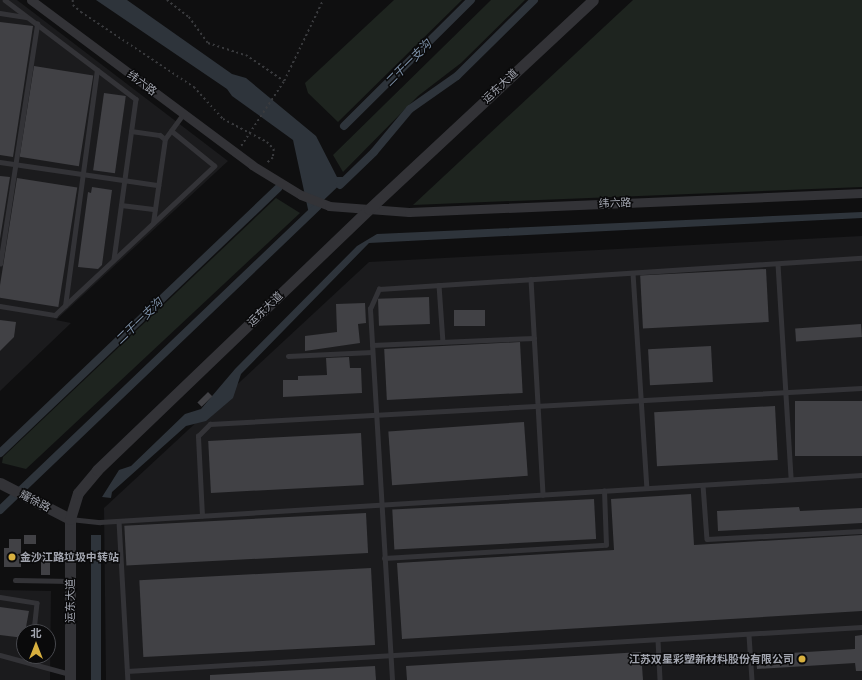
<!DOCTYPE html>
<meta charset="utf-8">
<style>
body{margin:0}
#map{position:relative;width:862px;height:680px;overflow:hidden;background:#0f0f10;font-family:Inter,"Noto Sans SC",sans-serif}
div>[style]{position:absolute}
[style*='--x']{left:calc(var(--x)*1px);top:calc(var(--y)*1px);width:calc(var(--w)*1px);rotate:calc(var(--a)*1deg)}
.built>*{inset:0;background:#1b1b1d}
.green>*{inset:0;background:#1e241f}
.water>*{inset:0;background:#2e343b;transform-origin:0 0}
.canal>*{height:8px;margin:-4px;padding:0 4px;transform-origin:4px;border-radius:4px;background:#2e343b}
.building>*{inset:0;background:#414145;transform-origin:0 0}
.path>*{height:1.5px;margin-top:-0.75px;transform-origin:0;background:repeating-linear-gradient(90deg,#393a3d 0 2px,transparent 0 5px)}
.service>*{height:4.5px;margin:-2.25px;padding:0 2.25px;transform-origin:2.25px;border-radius:2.25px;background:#333337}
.minor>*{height:9px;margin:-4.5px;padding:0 4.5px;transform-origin:4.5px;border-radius:4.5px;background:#333337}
.tertiary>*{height:11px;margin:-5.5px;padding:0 5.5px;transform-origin:5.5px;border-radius:5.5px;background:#333337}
.dots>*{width:11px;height:11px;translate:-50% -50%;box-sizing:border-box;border:2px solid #0a0a0b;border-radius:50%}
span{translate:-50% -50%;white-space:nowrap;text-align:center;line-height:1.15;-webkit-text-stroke:3px #0a0a0b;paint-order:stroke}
.street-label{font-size:11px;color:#a2a5af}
.poi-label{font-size:11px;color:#a2a5af;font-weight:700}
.left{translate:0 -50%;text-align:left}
.right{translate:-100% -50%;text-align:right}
.water-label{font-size:12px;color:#7d90a7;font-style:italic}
.north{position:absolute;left:16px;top:624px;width:40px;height:40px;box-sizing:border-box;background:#0a0a0b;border:1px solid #47484d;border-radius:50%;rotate:0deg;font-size:11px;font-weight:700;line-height:16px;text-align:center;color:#a2a5af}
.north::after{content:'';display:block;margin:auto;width:14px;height:18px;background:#d8b03f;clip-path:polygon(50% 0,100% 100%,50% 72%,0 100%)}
</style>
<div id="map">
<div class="built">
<div style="clip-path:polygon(0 0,17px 0,228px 161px,56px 320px,71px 323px,0 391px)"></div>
<div style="clip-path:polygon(862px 236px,862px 680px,106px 680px,104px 508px,369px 262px)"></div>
<div style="clip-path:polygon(evenodd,0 590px,51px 591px,50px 680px,0 680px,0 590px,24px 632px,48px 632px,48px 656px,24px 656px,24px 632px)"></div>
</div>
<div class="green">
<div style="clip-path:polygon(394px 0,462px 0,338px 122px,308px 93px,305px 83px)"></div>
<div style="clip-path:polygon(491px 0,525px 0,461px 63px,418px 96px,343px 172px,333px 155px)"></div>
<div style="clip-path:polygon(633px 0,862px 0,862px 187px,413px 205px)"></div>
<div style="clip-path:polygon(276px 198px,300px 213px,26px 469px,2px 463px,3px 457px)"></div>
</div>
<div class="water">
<div style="clip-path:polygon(96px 0,127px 0,232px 74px,246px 78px,316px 136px,337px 177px,348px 177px,309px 214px,293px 140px,232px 96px,227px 89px)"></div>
<div style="clip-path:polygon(862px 212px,862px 218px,369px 243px,241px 374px,233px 398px,206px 421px,186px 426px,112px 492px,111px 498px,102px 497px,119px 470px,131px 466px,185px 414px,201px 409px,235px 369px,357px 246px,377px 234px)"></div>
<div style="left:91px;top:535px;width:10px;height:145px"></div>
</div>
<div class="canal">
<div style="--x:344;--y:126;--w:179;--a:-44.8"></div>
<div style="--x:340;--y:185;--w:47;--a:-44.1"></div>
<div style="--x:374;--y:152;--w:56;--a:-50.1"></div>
<div style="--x:410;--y:109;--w:57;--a:-35.1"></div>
<div style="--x:457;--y:76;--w:108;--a:-44.6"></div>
<div style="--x:0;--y:453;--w:384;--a:-43.6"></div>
<div style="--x:0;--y:510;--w:439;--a:-43.7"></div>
</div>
<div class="building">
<div style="clip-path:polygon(0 22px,33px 26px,13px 157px,0 155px)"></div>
<div style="left:34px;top:66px;width:60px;height:92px;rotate:9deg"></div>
<div style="left:104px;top:93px;width:22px;height:78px;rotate:8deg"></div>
<div style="clip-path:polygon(0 176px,10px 177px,0 239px)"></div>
<div style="left:17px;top:178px;width:61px;height:121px;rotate:9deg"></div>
<div style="clip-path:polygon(92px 187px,112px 190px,102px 265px,98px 269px,78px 267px,88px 192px,91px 193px)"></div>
<div style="left:766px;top:269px;width:53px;height:126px;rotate:87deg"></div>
<div style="left:429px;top:297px;width:27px;height:51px;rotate:88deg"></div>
<div style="clip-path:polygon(365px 303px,366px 323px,358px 324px,360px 343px,305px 351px,305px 336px,337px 332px,336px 304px)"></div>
<div style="left:485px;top:310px;width:16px;height:31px;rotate:90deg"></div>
<div style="clip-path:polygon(0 320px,16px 322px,14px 337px,0 351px)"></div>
<div style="left:861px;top:324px;width:13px;height:66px;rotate:86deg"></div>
<div style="left:520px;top:342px;width:51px;height:136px;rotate:87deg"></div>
<div style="left:711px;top:346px;width:36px;height:63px;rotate:87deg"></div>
<div style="clip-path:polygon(349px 357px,350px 368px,361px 368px,362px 393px,283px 397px,283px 380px,298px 380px,298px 376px,327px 375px,326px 358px)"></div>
<div style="left:208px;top:392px;width:6px;height:15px;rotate:45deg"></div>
<div style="left:862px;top:401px;width:55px;height:67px;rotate:90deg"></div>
<div style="left:775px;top:406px;width:54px;height:121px;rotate:87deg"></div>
<div style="left:524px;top:422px;width:54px;height:136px;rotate:86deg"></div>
<div style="left:361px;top:433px;width:52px;height:153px;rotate:87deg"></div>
<div style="clip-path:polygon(691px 494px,694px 545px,862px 535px,862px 611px,402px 639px,397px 563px,614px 550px,611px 499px)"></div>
<div style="left:594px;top:499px;width:40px;height:202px;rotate:87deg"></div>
<div style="clip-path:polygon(799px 507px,800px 511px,862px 508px,862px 523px,718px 531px,717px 511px)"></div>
<div style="left:366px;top:513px;width:40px;height:242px;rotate:87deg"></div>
<div style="left:24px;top:535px;width:12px;height:9px"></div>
<div style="clip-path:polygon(9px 539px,21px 539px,21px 567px,4px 567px,4px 548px,9px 548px)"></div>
<div style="left:41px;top:553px;width:9px;height:22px"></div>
<div style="left:371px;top:568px;width:77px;height:232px;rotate:87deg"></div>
<div style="clip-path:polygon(0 607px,29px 611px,24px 638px,0 635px)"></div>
<div style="clip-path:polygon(862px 635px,862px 671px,856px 671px,855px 663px,757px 669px,756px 655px,855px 649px,855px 636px)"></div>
<div style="clip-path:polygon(641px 652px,643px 680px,407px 680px,406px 666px)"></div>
<div style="clip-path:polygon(375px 666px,376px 680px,210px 680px,210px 675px)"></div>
</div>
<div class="path">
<div style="--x:73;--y:0;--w:5;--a:90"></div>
<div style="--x:73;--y:5;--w:11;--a:41"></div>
<div style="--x:81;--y:12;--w:136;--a:33.6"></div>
<div style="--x:194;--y:87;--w:43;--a:47.8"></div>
<div style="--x:223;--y:119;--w:50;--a:27.6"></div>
<div style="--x:267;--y:142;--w:10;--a:45"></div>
<div style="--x:274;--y:149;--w:9;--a:96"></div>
<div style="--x:273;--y:158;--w:9;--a:139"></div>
<div style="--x:167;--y:0;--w:28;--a:38"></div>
<div style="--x:189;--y:17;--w:32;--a:54"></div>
<div style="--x:208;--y:43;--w:40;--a:18"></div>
<div style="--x:246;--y:55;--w:46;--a:34.4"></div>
<div style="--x:241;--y:146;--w:78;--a:-56.5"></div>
<div style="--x:284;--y:81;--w:90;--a:-64.3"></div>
</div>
<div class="service">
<div style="--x:5;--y:0;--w:164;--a:37.1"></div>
<div style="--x:136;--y:99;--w:162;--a:97.8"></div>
<div style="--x:0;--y:13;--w:26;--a:9"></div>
<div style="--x:131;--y:131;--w:29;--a:8"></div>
<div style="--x:160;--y:135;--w:6;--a:39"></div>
<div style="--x:0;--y:162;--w:160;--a:8.3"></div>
<div style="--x:121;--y:205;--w:34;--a:7"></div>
<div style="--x:153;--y:223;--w:85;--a:-81.9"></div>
<div style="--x:165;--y:139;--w:31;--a:-54"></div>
<div style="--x:0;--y:264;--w:243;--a:-81.2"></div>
<div style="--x:778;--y:264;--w:215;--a:86.5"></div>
<div style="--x:633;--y:273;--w:215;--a:86.3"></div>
<div style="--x:531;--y:279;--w:216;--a:86.8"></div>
<div style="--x:439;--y:285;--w:57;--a:86"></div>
<div style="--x:0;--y:306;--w:56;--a:9.3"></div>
<div style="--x:55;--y:315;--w:218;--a:-43.1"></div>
<div style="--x:214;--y:166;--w:55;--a:-140.9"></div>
<div style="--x:65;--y:306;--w:238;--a:-82.3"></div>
<div style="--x:372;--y:345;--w:162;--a:-2.5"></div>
<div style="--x:288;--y:356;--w:84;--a:-2.7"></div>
<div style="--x:703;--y:485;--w:54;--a:85.8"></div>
<div style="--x:707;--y:539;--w:155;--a:-3"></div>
<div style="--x:202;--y:516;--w:80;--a:-92.9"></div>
<div style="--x:198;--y:436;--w:17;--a:-45"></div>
<div style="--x:210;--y:424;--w:653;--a:-3.16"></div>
<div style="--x:70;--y:519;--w:30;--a:6"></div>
<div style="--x:100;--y:522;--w:763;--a:-3.53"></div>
<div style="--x:119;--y:521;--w:159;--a:86.8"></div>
<div style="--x:384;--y:558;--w:222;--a:-3.4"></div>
<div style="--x:606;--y:545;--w:54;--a:-92.1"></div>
<div style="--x:15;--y:580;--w:55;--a:1"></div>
<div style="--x:0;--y:597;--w:37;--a:9"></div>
<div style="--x:37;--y:603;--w:29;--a:96"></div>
<div style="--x:749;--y:635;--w:45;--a:86.2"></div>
<div style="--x:658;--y:640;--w:40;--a:87.1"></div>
<div style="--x:0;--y:655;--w:73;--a:15.2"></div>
<div style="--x:30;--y:663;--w:7;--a:-82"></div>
<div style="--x:127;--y:671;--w:736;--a:-3.43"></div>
<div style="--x:392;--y:680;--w:372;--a:-93.4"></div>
<div style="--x:370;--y:309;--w:22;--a:-66"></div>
<div style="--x:379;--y:289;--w:484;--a:-3.7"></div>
</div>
<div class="minor">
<div style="--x:31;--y:0;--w:276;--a:36.7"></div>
<div style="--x:252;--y:165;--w:57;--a:31.5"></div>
<div style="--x:301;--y:195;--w:30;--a:21"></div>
<div style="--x:329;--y:206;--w:80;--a:4.3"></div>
<div style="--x:409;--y:212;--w:453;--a:-2.4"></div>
</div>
<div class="tertiary">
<div style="--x:0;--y:483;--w:79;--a:27.2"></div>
<div style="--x:70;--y:680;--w:161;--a:-90"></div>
<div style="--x:70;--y:519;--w:27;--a:-73"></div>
<div style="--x:78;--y:493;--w:30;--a:-50"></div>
<div style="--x:97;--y:470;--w:377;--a:-43.8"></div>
<div style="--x:369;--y:209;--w:306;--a:-43"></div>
</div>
<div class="dots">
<div style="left:12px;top:557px;background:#d8b03f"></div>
<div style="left:802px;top:659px;background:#d8b03f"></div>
</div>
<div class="street-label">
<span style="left:142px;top:83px;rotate:37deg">纬六路</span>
<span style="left:500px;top:86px;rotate:-43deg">运东大道</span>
<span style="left:615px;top:203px;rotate:-2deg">纬六路</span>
<span style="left:265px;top:309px;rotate:-44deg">运东大道</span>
<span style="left:35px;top:501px;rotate:27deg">耀徐路</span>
<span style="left:70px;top:601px;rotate:-90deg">运东大道</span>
</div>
<div class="poi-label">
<span class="left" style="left:20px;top:557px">金沙江路垃圾中转站</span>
<span class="right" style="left:794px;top:659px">江苏双星彩塑新材料股份有限公司</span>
</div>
<div class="water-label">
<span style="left:408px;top:63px;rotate:-45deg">二干一支沟</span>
<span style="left:139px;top:321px;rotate:-44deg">二干一支沟</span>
</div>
<div class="north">北</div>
</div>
